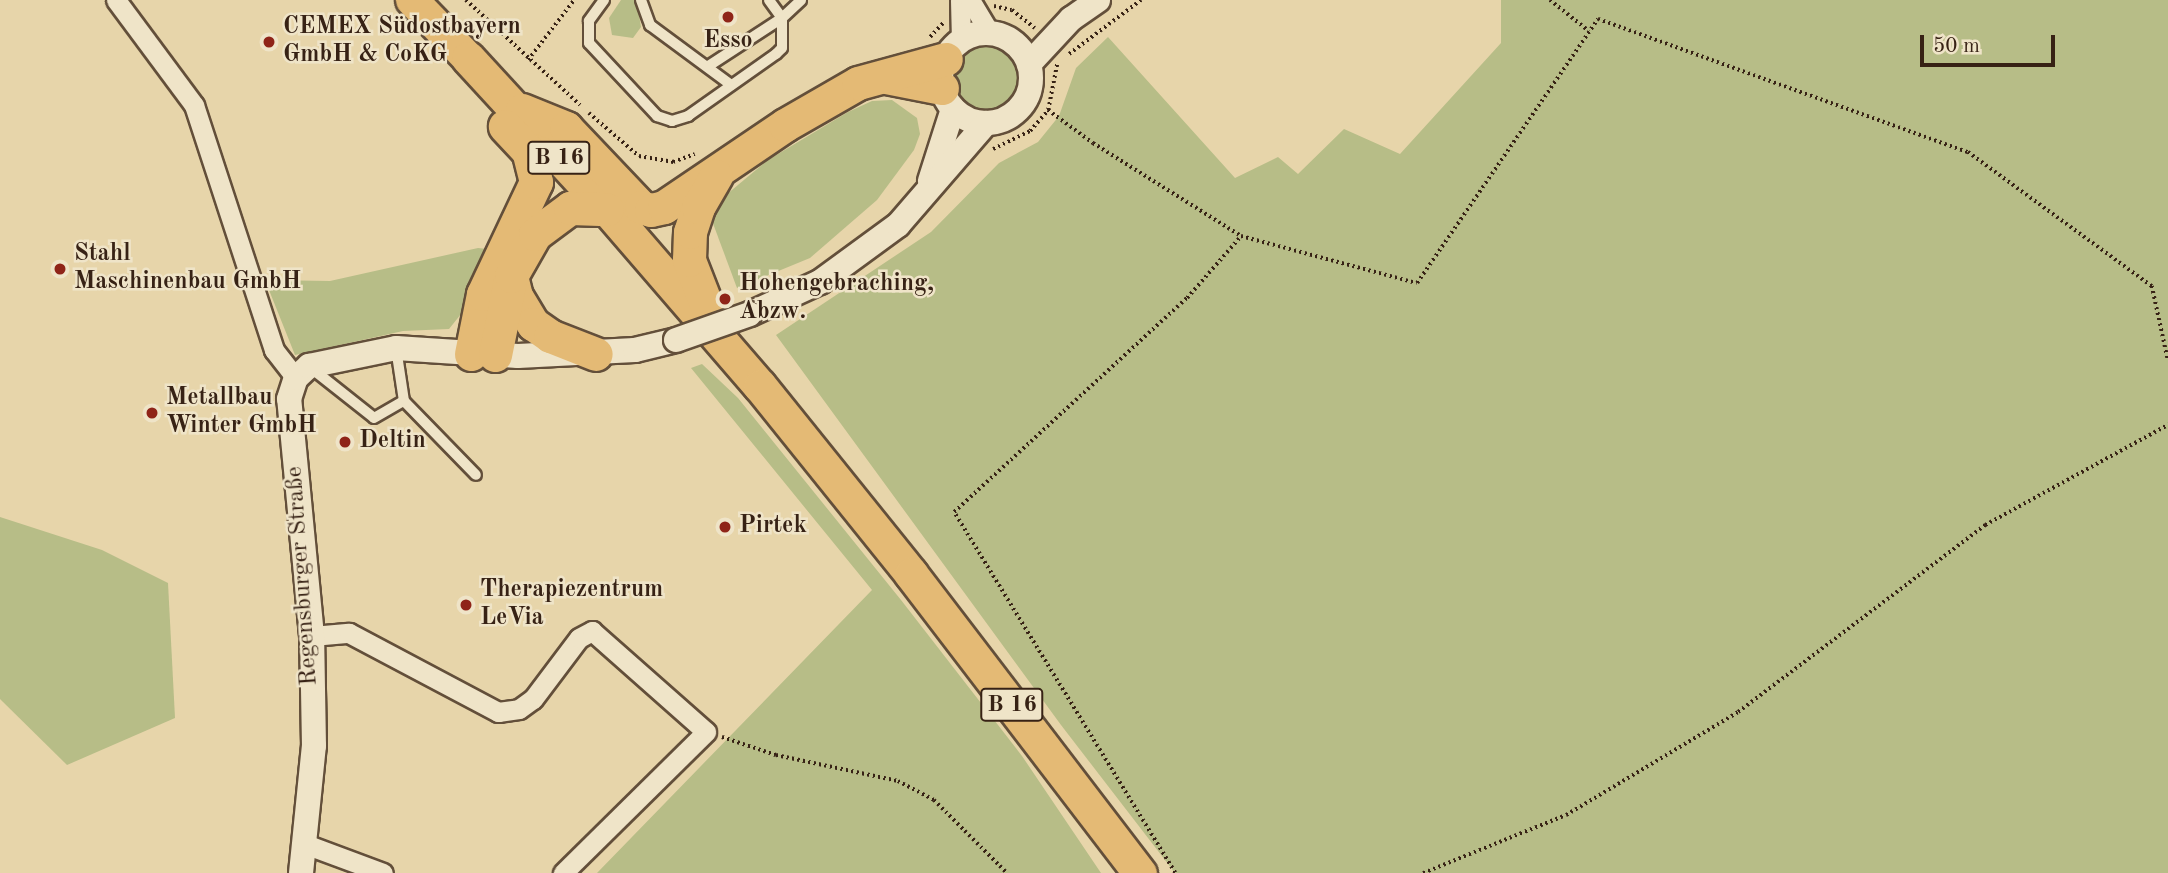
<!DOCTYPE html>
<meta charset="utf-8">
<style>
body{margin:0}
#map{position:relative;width:2168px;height:873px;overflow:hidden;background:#e7d5aa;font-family:"Old Standard TT",serif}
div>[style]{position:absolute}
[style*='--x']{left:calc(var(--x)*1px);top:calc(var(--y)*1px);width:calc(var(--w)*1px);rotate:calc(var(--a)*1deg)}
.green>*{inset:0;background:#b7bd87}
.round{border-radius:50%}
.path>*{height:3.5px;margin-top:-1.75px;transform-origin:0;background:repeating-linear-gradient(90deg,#372215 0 2px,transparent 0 5.5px)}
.roads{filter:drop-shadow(2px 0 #634f3a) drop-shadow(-2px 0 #634f3a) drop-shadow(0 2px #634f3a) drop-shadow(0 -2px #634f3a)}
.service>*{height:10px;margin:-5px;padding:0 5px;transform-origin:5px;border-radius:5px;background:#efe4c8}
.minor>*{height:19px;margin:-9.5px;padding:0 9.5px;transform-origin:9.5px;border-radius:9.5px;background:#efe4c8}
.tertiary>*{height:24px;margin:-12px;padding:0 12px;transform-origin:12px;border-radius:12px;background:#efe4c8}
.tertiary>.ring{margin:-12px;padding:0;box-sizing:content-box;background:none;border:24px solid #efe4c8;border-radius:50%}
.primary>*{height:32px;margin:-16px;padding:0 16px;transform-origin:16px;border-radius:16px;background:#e4ba75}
.trunk>*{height:33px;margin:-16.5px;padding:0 16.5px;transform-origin:16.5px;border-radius:16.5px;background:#e4ba75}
.bridges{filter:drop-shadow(2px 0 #634f3a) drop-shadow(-2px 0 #634f3a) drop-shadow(0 2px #634f3a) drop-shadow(0 -2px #634f3a)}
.tertiary-bridge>*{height:24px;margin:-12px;padding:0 12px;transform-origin:12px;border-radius:12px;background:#efe4c8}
.dots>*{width:19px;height:19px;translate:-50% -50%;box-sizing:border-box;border:4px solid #efe4c8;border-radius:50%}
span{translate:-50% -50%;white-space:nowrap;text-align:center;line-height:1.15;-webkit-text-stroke:5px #efe4c8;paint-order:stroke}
.shield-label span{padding:2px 5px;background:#efe4c8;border:2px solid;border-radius:5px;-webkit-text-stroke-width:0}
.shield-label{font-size:23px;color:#372215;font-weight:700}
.poi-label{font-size:24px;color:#372215;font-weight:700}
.left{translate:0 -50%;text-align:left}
.street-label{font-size:24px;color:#372215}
.scale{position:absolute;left:1920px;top:35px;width:135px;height:32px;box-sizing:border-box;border:4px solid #372215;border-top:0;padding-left:9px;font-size:21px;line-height:24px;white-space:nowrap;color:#372215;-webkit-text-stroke:5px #efe4c8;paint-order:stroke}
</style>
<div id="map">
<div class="green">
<div style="clip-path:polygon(621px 0,634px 0,638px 9px,641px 27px,633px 38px,612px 35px,609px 18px)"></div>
<div style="clip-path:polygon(1501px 0,2168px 0,2168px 873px,1175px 873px,1061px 725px,776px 335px,931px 232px,999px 163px,1038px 142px,1059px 116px,1076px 68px,1108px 37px,1235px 178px,1278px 157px,1298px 174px,1344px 129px,1400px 154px,1501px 43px)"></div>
<div class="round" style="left:951px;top:42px;width:70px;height:70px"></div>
<div style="clip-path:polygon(892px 100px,917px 118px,920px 134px,914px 150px,877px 200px,810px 258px,737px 288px,708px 210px,768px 160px,848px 112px,872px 101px)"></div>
<div style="clip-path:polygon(478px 248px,487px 249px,469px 304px,449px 329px,403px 331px,295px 355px,265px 280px,330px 281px)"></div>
<div style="clip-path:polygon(702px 364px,738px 398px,901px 600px,1022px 756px,1101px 873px,597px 873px,872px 590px,691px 368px)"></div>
<div style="clip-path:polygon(0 517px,102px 550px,168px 583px,175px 718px,67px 765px,0 699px)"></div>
</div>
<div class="path">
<div style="--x:466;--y:0;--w:155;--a:42.6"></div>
<div style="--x:1550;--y:0;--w:50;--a:38.5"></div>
<div style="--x:994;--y:6;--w:18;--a:13"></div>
<div style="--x:1012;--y:10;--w:29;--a:38"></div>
<div style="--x:930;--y:37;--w:21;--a:-47"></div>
<div style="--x:1069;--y:54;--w:90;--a:-36.9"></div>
<div style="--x:528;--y:60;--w:76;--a:-52.5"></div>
<div style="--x:1048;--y:110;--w:56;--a:36.3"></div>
<div style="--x:1093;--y:143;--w:175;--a:32.1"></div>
<div style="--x:1241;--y:236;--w:182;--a:15"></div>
<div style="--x:1417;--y:283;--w:320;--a:-55.6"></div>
<div style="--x:1598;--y:19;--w:393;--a:19.8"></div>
<div style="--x:1968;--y:152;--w:228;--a:36.1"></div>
<div style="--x:2152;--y:286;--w:76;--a:77.8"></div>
<div style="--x:589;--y:113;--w:66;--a:40.7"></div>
<div style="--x:639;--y:156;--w:35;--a:10"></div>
<div style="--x:673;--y:162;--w:23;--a:-20"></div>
<div style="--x:993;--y:149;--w:41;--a:-25.9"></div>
<div style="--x:1030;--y:131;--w:28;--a:-49"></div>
<div style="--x:1048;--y:110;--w:47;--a:-78.9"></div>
<div style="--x:722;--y:737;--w:57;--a:18.4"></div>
<div style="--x:776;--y:755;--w:125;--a:12"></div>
<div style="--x:898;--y:781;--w:41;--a:27.8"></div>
<div style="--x:934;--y:800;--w:103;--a:45"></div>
<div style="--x:1175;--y:873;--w:423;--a:-121.5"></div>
<div style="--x:954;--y:512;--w:316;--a:-42.6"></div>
<div style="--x:1187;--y:298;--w:82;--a:-48.9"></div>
<div style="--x:1423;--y:873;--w:154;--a:-22.1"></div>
<div style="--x:1566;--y:815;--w:200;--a:-30.9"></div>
<div style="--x:1738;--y:712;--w:310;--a:-37.1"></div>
<div style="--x:1985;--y:525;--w:209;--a:-28.7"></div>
</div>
<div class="roads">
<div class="service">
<div style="--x:604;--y:0;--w:26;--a:126"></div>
<div style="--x:589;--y:21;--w:22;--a:90"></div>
<div style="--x:589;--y:43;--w:100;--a:47"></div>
<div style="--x:657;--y:116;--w:16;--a:18"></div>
<div style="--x:672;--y:121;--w:17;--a:-17"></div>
<div style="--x:688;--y:116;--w:108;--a:-35.2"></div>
<div style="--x:776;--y:54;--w:8;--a:-45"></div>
<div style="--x:782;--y:48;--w:30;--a:-90"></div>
<div style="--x:782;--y:18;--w:26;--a:-43"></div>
<div style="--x:641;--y:0;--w:27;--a:70"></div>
<div style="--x:650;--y:25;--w:101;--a:36.5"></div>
<div style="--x:710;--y:65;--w:86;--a:-33.1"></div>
<div style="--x:782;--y:18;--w:22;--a:-126"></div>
<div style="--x:396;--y:348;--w:54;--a:81.4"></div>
<div style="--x:404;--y:401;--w:103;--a:45.8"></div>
<div style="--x:311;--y:368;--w:80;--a:38.4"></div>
<div style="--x:374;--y:418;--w:34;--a:-30"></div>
</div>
<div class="minor">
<div style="--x:116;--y:0;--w:131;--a:53.4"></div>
<div style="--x:194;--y:105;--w:258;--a:71.9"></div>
<div style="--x:274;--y:350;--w:36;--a:52"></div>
<div style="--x:960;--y:0;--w:41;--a:88.6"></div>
<div style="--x:970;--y:0;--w:39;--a:59"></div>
<div style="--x:312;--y:636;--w:37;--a:-5"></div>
<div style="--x:349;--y:633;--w:169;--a:27.9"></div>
<div style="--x:498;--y:712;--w:21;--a:-8"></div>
<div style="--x:519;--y:709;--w:17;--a:-36"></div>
<div style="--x:533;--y:699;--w:76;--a:-53"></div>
<div style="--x:579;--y:638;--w:15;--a:-28"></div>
<div style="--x:592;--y:631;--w:152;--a:41.5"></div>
<div style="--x:706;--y:732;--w:201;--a:135.4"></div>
<div style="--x:305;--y:844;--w:83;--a:20.4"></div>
</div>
<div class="tertiary">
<div class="ring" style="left:941px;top:33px;width:66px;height:66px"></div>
<div style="--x:1029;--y:64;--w:62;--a:-47"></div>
<div style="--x:1071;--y:19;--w:33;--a:-35"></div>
<div style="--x:930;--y:181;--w:76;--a:-72.3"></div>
<div style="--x:750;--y:314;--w:77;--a:-24.6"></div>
<div style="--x:820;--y:282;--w:97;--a:-36.2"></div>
<div style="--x:898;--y:225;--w:135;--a:-49.2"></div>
<div style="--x:301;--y:873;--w:128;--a:-84.2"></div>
<div style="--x:314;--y:746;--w:110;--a:-91"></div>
<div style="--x:312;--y:636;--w:238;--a:-95.5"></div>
<div style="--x:289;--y:399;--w:22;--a:-72"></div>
<div style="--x:296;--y:378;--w:18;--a:-43"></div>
<div style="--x:309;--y:366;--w:89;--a:-11.7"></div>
<div style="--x:396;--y:348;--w:122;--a:3.8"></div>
<div style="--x:518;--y:356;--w:117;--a:-2.9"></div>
<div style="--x:635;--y:350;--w:42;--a:-13.7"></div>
</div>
<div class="primary">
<div style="--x:412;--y:0;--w:81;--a:46"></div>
</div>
<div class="trunk">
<div style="--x:468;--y:58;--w:205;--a:47.4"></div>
<div style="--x:607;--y:209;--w:234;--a:49.2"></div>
<div style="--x:760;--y:386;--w:241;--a:51.2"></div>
<div style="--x:911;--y:574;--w:377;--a:52.6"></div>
<div style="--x:886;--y:77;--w:57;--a:11.1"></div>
<div style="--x:522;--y:110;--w:48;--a:22.2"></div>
<div style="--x:566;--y:128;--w:109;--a:46.5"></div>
<div style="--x:641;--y:207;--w:10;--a:17"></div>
<div style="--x:651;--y:210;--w:13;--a:-13"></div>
<div style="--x:664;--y:207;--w:146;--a:-34.1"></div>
<div style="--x:785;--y:125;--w:84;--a:-29.9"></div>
<div style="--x:858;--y:83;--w:91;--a:-15.3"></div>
<div style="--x:511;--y:276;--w:21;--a:76"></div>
<div style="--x:516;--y:296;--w:33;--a:59"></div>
<div style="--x:533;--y:324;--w:21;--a:35"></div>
<div style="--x:550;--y:336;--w:49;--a:21.4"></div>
<div style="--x:710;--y:314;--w:58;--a:-111.3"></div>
<div style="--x:689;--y:260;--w:28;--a:-88"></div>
<div style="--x:690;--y:232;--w:26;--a:-72"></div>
<div style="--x:698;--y:207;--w:36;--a:-60"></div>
<div style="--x:471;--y:354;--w:61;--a:-78.7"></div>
<div style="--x:483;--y:294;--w:124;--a:-64.7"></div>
<div style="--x:536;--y:182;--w:32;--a:-104"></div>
<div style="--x:528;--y:151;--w:34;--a:-133"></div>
<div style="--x:495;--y:355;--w:81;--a:-78.6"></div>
<div style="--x:511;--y:276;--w:48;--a:-60.3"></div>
<div style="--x:535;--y:234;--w:44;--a:-36.6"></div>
<div style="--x:570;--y:208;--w:37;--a:2"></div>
</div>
</div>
<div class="bridges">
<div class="tertiary-bridge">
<div style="--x:676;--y:340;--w:78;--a:-19.4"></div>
</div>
</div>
<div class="dots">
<div style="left:728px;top:17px;background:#8f2418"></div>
<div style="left:269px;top:42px;background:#8f2418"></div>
<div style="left:60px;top:269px;background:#8f2418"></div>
<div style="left:725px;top:299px;background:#8f2418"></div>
<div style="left:152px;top:413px;background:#8f2418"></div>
<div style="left:345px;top:442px;background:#8f2418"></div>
<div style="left:725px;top:527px;background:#8f2418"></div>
<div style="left:466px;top:605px;background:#8f2418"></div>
</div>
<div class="shield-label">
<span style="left:559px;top:158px">B 16</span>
<span style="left:1012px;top:705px">B 16</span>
</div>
<div class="poi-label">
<span class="left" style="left:283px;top:42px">CEMEX Südostbayern<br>GmbH &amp; CoKG</span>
<span style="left:728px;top:42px">Esso</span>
<span class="left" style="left:74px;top:269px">Stahl<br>Maschinenbau GmbH</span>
<span class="left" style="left:739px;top:299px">Hohengebraching,<br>Abzw.</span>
<span class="left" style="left:166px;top:413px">Metallbau<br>Winter GmbH</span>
<span class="left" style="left:359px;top:442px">Deltin</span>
<span class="left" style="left:739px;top:527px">Pirtek</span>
<span class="left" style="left:480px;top:605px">Therapiezentrum<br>LeVia</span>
</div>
<div class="street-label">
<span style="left:303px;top:576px;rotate:-94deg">Regensburger Straße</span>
</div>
<div class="scale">50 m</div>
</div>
